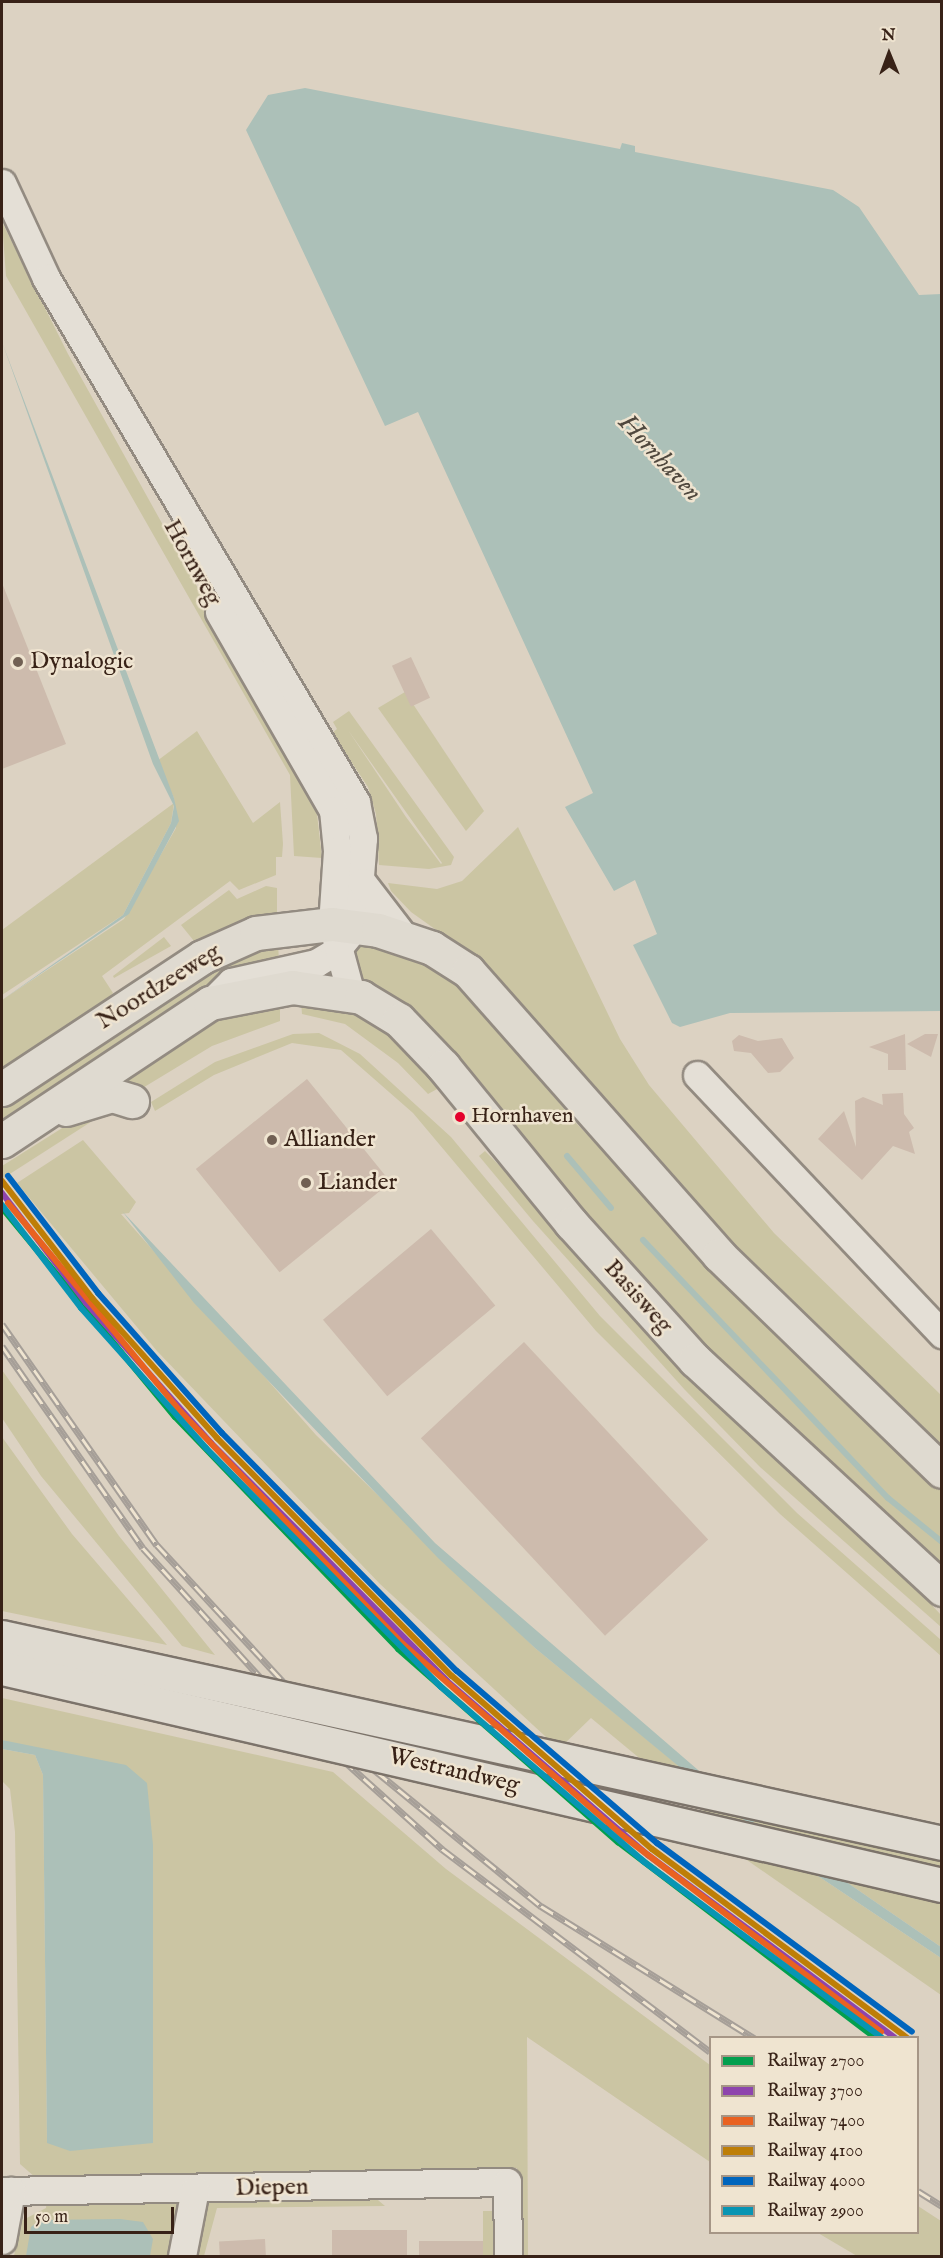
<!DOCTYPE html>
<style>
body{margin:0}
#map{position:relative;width:943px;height:2258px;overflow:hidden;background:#dcd2c2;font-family:"IM FELL English",serif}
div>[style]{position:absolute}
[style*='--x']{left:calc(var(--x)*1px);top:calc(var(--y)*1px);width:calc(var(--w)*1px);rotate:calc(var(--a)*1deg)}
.green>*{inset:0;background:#cbc5a3;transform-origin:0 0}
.water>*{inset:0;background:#acc0b8}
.stream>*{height:6px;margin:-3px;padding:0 3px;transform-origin:3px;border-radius:3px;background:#acc0b8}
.building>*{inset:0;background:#cdbbad;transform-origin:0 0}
.roads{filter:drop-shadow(2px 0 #938b81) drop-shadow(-2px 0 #938b81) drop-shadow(0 2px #938b81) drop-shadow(0 -2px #938b81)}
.minor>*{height:27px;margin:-13.5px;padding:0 13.5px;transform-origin:13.5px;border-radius:13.5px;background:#e4dfd6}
.major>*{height:33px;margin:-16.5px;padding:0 16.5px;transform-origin:16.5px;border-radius:16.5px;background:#dfdad0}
.rail>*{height:7px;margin-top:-3.5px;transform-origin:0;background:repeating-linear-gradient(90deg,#efe4d0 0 14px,#a69f98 0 28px);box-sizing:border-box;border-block:2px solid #a69f98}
.bridges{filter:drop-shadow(2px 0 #7c736a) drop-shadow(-2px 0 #7c736a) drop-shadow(0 2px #7c736a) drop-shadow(0 -2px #7c736a)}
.highway-bridge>*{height:33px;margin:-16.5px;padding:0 16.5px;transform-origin:16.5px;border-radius:16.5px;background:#dfdad0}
.rail-1>*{height:6px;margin:-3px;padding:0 3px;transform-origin:3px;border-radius:3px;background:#039f4e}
.rail-2>*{height:6px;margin:-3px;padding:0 3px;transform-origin:3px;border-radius:3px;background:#8e44ad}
.rail-3>*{height:6px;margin:-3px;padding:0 3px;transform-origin:3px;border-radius:3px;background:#e96221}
.rail-4>*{height:6px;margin:-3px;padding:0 3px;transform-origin:3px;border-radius:3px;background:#be7e07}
.rail-5>*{height:6px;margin:-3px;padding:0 3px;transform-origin:3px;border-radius:3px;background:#0065bd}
.rail-6>*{height:6px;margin:-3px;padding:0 3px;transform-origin:3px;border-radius:3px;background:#0895b3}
.dots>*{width:16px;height:16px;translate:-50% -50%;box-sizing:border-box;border:3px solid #efe4d0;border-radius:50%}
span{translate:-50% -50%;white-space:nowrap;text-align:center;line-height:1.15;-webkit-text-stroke:5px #efe4d0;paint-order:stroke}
.bus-label{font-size:22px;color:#382217}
.left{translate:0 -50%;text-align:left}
.street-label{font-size:24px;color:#382217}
.poi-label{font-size:24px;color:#382217}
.water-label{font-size:26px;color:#50483e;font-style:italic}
.frame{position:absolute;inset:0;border:3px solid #382217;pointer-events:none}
.legend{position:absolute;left:709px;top:2036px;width:210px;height:198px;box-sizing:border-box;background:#efe4d0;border:2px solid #a69686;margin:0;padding:8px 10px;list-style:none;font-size:18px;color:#382217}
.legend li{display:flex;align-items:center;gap:12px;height:30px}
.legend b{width:30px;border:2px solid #a69686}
.north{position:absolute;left:859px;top:24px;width:60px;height:60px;-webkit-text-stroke:4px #efe4d0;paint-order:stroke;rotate:359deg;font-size:16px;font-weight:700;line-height:24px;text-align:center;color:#382217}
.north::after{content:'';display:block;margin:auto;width:21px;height:27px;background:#382217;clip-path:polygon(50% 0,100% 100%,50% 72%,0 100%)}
.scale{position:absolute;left:24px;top:2207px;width:150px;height:27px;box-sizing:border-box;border:3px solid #382217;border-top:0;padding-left:8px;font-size:18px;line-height:21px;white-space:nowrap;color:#382217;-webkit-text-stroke:4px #efe4d0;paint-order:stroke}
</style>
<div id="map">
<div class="green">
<div style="clip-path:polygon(2px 222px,68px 354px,214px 617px,241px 678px,305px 781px,316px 805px,322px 858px,294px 856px,290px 775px,6px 276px)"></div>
<div style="clip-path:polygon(405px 692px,484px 811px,466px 831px,378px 708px)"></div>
<div style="clip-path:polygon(evenodd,349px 711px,454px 857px,451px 865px,429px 869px,379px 865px,376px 814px,368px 787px,332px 733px,337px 729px,333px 722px,349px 711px,348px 730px,442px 863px,441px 864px,406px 817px,348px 730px)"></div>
<div style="clip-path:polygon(197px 731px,253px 823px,280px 802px,283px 844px,282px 857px,276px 857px,276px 875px,239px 890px,230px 881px,102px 976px,113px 993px,90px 1017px,2px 1073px,2px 1000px,124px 919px,176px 828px,174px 798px,157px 761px)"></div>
<div style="clip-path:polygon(174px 803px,171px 823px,123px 915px,2px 995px,2px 930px)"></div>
<div style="clip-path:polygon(518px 827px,620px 1039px,649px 1085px,774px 1233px,941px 1395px,941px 1454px,752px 1274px,484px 964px,411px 912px,391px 891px,388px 883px,437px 889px,462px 881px)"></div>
<div style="clip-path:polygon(266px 886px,277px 888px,277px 914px,194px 941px,181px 925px,229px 890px,237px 899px)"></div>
<div style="clip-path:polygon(164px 937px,171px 946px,114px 978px,113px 976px)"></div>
<div style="clip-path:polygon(278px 940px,279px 965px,188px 998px,2px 1126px,2px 1102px,205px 967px)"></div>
<div style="clip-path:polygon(358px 941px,409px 956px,463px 989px,577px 1124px,662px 1213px,807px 1364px,941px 1486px,941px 1568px,753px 1395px,360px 977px,348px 948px)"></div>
<div style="clip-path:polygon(301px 1001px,367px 1017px,418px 1053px,439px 1088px,428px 1094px,398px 1063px,345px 1024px,302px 1014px)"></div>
<div style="clip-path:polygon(280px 1002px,280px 1021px,212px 1046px,141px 1089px,118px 1082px,216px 1017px)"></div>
<div style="clip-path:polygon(319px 1033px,360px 1054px,451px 1137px,600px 1316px,797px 1513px,941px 1640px,941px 1656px,780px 1514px,596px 1331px,413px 1113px,341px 1050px,292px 1043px,214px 1075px,155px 1111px,151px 1102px,215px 1062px,293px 1034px)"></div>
<div style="clip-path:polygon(94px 1108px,111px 1109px,2px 1179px,2px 1166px)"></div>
<div style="clip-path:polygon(83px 1140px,136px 1202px,129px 1213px,121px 1214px,316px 1435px,535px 1648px,750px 1824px,756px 1815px,770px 1825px,791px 1798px,941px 1830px,941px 1947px,826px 1868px,818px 1876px,941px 1958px,941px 1995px,744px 1858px,749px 1849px,591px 1718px,559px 1749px,380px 1584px,157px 1351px,17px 1183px)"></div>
<div style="clip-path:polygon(485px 1151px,894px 1564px,941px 1615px,941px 1627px,760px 1467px,685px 1390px,533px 1221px,479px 1156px)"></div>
<div style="clip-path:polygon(2px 1370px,119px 1536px,215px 1655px,182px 1646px,41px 1476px,2px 1418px)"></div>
<div style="clip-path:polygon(2px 1437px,72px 1534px,167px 1645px,2px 1611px)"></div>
<div style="clip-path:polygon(2px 1698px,333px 1772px,446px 1869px,710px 2065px,710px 2162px,527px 2037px,528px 2256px,519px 2256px,517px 2168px,36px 2178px,20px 2164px,15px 1832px,10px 1789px,2px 1781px,2px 1749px,35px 1755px,43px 1775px,47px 2143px,146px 1783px,2px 1740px)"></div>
<div style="clip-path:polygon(372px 2195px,385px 2206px,217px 2208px,204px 2256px,14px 2256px,21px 2221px,46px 2208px,47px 2198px)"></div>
<div style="clip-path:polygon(918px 2206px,941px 2221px,941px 2256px,857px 2256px,818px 2233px,918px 2232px)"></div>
<div style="left:483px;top:2211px;width:13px;height:45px"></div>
</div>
<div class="water">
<div style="clip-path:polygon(305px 88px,620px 149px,622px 143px,635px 146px,635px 152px,833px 190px,859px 207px,919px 295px,941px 294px,941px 1011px,730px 1013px,680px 1027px,672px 1023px,633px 945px,657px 934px,635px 880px,614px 891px,565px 807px,593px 793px,418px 412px,385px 426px,246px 130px,268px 95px)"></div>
<div style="clip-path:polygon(2px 342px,174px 798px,179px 821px,129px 914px,2px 1000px,123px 915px,171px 823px,174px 806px,153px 764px)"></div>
<div style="clip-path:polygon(122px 1211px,435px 1543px,756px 1820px,750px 1825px,535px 1648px,438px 1558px,194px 1303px)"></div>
<div style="clip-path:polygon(2px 1740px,126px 1765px,147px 1783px,153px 1845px,153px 2143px,70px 2151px,47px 2143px,43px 1775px,35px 1755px,2px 1749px)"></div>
<div style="clip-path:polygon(826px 1868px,941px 1947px,941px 1958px,818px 1876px)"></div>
<div style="clip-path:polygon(120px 2219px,143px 2222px,153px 2239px,150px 2256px,26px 2256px,31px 2227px,40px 2220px)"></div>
</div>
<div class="stream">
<div style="--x:567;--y:1156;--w:68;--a:49.8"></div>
<div style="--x:643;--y:1240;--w:356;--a:46.5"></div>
<div style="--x:888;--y:1498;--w:70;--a:39.2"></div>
</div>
<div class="building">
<div style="clip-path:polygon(2px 583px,66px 744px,2px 769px)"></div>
<div style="left:411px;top:657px;width:45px;height:21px;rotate:65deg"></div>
<div style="clip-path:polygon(905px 1034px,906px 1070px,888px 1070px,888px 1054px,869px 1047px)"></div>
<div style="clip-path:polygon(925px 1034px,938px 1034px,931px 1057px,907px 1044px)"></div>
<div style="clip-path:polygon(739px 1035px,758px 1041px,782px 1038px,794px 1058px,780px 1072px,768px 1073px,751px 1053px,734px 1051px,732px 1041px)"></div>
<div style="left:307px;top:1079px;width:133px;height:143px;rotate:51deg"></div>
<div style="clip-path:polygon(903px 1093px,904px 1114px,914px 1128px,909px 1132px,915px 1154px,893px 1146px,862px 1180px,818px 1139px,844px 1111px,856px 1147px,855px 1101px,863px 1097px,883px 1105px,882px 1094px)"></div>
<div style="left:431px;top:1229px;width:100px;height:141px;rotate:50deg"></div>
<div style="left:524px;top:1342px;width:270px;height:141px;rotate:47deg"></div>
<div style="left:407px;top:2230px;width:26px;height:75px;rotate:90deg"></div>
<div style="left:265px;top:2239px;width:17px;height:46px;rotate:87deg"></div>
<div style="left:483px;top:2241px;width:15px;height:64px;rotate:90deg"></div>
</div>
<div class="roads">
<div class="minor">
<div style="--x:2;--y:183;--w:105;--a:65.1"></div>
<div style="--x:46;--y:278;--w:609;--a:59.39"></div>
<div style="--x:356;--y:802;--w:37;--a:79"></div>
<div style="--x:363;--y:838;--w:88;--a:94.5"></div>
<div style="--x:356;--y:926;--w:32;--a:129"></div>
<div style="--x:336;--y:951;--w:23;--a:149"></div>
<div style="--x:316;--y:963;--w:87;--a:167.4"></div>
<div style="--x:231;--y:982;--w:30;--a:135"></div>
<div style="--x:219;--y:612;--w:228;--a:60.1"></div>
<div style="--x:333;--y:810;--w:41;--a:84.4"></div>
<div style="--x:337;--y:851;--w:73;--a:93.9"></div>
<div style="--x:332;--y:924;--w:73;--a:74.8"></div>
<div style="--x:362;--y:882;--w:71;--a:52.5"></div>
<div style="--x:697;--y:1075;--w:357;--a:46.6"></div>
<div style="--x:2;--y:2191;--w:505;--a:-1.02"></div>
<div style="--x:507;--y:2182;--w:74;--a:89.2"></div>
<div style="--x:2;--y:2240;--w:50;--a:-79.6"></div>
<div style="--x:182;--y:2256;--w:68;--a:-79"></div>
</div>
<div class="major">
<div style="--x:2;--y:1089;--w:240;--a:-33.4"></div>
<div style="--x:202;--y:957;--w:59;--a:-24"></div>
<div style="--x:256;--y:933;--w:77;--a:-6.8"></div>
<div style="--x:332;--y:924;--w:46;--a:7.4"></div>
<div style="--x:378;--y:930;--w:57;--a:18.4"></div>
<div style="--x:432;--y:948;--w:43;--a:32.6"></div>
<div style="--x:468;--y:971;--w:379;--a:48.5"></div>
<div style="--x:719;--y:1255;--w:310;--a:44.1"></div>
<div style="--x:66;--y:1109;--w:48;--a:-16.9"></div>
<div style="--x:112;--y:1095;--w:21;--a:17"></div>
<div style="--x:2;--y:1141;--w:250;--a:-33.6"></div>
<div style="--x:210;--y:1003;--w:84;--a:-11"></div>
<div style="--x:292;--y:987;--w:70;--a:8.2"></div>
<div style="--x:361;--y:997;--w:44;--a:31.2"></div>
<div style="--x:399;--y:1020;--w:64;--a:46.3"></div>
<div style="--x:443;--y:1066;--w:203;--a:50.8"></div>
<div style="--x:571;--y:1223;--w:185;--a:47.9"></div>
<div style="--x:695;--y:1360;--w:337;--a:42.8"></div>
</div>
</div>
<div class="rail">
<div style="--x:2;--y:1324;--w:270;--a:55"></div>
<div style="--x:157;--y:1545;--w:260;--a:47.3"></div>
<div style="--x:333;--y:1736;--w:269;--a:39.3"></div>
<div style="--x:541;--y:1906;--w:251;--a:31.8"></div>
<div style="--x:2;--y:1346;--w:246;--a:55.1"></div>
<div style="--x:143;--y:1548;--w:235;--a:47.8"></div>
<div style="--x:301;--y:1722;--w:190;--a:42"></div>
<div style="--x:442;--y:1849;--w:336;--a:37.1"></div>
<div style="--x:918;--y:2191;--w:28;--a:32"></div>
</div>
<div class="bridges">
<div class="highway-bridge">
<div style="--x:2;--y:1637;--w:962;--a:12.36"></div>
<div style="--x:2;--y:1668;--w:965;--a:13"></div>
</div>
</div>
<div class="rail-1">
<div style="--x:2;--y:1208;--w:271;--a:50.4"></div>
<div style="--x:175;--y:1417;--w:322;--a:46.1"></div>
<div style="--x:398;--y:1649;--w:293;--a:41.3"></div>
<div style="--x:618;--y:1842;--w:323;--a:37.3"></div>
</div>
<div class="rail-2">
<div style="--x:2;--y:1193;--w:138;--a:52.6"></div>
<div style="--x:86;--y:1303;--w:188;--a:48.2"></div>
<div style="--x:211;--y:1443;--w:335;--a:45.2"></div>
<div style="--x:447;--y:1681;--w:266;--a:40.9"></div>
<div style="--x:648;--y:1855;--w:307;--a:36.5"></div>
</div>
<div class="rail-3">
<div style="--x:8;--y:1203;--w:271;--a:50.4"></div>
<div style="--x:181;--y:1412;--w:321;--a:46.3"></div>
<div style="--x:403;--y:1644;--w:292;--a:41.1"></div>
<div style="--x:623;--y:1836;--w:324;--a:37.2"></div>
</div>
<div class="rail-4">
<div style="--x:2;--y:1181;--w:148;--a:52.4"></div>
<div style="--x:92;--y:1298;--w:188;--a:48.2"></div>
<div style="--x:217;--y:1438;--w:334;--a:45.4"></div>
<div style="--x:452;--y:1676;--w:264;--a:40.9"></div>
<div style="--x:652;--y:1849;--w:317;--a:36.5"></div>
</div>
<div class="rail-5">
<div style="--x:8;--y:1176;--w:148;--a:52.4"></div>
<div style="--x:98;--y:1293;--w:187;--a:48.5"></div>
<div style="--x:222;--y:1433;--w:334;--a:45.4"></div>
<div style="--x:457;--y:1671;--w:264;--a:40.7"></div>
<div style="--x:657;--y:1843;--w:317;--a:36.5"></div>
</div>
<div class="rail-6">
<div style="--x:2;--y:1205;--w:130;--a:52.5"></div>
<div style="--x:81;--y:1308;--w:188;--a:48.2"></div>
<div style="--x:206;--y:1448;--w:335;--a:45.5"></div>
<div style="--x:441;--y:1687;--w:267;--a:40.7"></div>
<div style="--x:643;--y:1861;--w:297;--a:36.5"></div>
</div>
<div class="dots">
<div style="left:18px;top:662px;background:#716053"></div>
<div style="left:460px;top:1117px;background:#e4002b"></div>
<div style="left:272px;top:1140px;background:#716053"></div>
<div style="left:306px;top:1183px;background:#716053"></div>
</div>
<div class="bus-label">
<span class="left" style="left:471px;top:1117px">Hornhaven</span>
</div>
<div class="street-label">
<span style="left:192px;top:563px;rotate:61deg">Hornweg</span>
<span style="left:159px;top:987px;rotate:-32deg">Noordzeeweg</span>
<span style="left:638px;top:1297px;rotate:48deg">Basisweg</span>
<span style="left:454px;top:1771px;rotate:13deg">Westrandweg</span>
<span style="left:272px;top:2188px;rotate:-1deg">Diepen</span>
</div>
<div class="poi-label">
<span class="left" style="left:30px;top:662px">Dynalogic</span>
<span class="left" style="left:284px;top:1140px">Alliander</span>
<span class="left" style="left:318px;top:1183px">Liander</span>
</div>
<div class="water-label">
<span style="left:660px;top:458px;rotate:47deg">Hornhaven</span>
</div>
<div class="frame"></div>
<ul class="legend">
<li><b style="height:8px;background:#039f4e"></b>Railway 2700</li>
<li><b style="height:8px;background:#8e44ad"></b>Railway 3700</li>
<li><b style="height:8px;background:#e96221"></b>Railway 7400</li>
<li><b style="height:8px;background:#be7e07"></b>Railway 4100</li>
<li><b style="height:8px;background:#0065bd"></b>Railway 4000</li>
<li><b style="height:8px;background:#0895b3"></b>Railway 2900</li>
</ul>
<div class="north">N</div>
<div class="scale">50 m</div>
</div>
